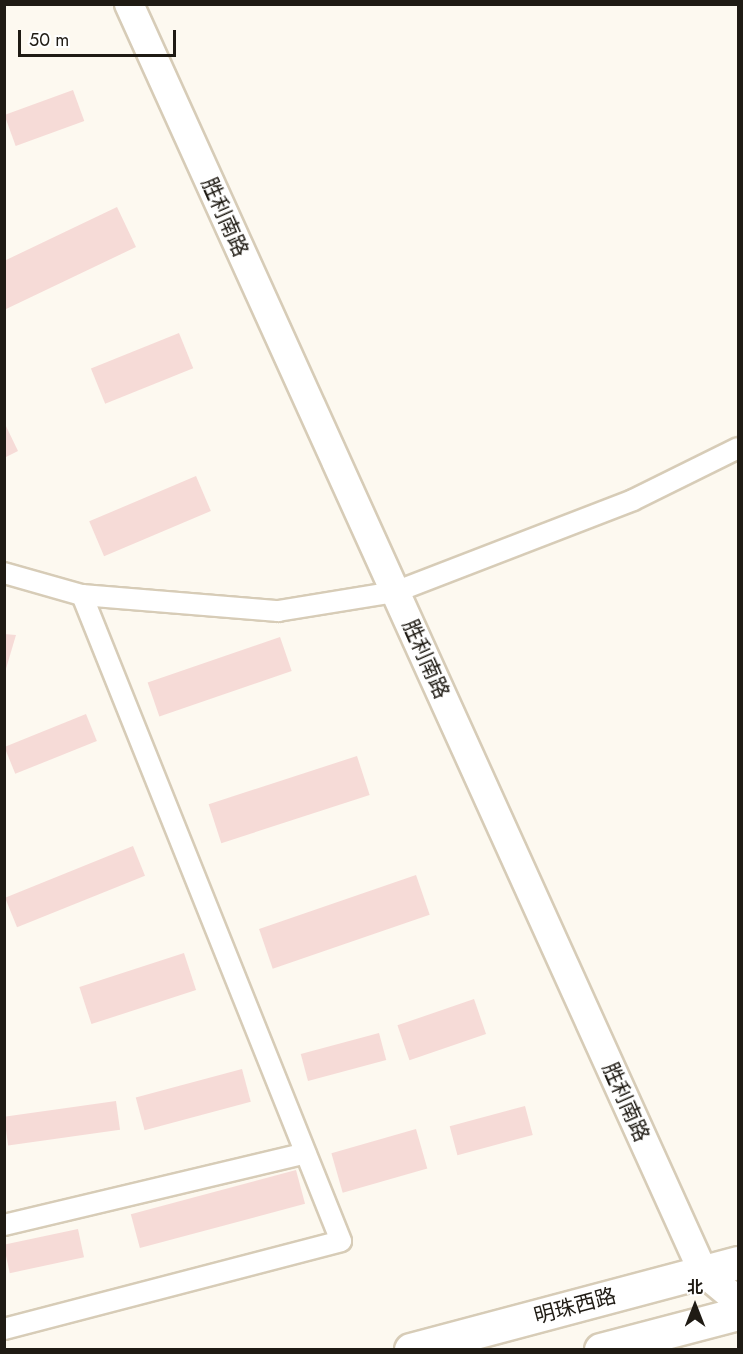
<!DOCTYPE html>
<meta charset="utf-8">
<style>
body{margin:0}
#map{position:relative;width:743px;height:1354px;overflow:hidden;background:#fdf9f0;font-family:Jost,"Noto Sans SC",sans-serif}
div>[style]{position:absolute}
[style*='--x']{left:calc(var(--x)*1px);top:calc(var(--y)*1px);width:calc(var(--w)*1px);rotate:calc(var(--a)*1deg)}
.building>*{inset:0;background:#f6dbd7;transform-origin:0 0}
.roads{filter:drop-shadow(2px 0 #d7ccb7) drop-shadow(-2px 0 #d7ccb7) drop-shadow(0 2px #d7ccb7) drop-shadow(0 -2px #d7ccb7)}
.street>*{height:20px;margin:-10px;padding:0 10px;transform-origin:10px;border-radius:10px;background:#fff}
.secondary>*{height:28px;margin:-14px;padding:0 14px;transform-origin:14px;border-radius:14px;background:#fff}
.primary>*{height:32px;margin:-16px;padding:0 16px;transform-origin:16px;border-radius:16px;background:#fff}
span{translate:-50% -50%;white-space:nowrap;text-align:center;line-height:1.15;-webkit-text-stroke:4.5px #fff;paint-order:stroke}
.street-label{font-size:21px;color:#1f1b14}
.frame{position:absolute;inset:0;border:6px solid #1f1b14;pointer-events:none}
.north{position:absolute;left:665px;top:1276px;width:60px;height:60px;-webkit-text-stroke:4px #fff;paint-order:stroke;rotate:0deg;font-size:16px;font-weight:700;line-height:24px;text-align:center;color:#1f1b14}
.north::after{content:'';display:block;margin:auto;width:21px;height:27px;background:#1f1b14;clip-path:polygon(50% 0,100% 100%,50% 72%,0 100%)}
.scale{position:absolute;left:18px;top:30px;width:158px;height:27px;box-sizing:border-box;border:3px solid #1f1b14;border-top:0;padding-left:8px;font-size:18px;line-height:21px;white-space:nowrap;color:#1f1b14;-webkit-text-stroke:4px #fff;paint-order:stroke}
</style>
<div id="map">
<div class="building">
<div style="left:73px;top:90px;width:33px;height:73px;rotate:70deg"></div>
<div style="clip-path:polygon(117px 207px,136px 247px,4px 310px,4px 261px)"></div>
<div style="left:179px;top:333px;width:38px;height:95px;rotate:68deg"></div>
<div style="clip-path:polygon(4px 422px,18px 451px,4px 458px)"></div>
<div style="left:196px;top:476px;width:38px;height:116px;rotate:67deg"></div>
<div style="clip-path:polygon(4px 634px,16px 635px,5px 672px,4px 672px)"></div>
<div style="left:280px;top:637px;width:36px;height:140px;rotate:71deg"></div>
<div style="left:86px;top:714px;width:29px;height:88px;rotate:68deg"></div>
<div style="left:357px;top:756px;width:41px;height:156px;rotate:72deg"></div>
<div style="left:133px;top:846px;width:32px;height:138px;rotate:68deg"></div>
<div style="left:416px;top:875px;width:42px;height:166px;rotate:71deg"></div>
<div style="left:184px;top:953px;width:39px;height:110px;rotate:72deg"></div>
<div style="left:474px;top:999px;width:37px;height:81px;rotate:71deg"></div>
<div style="left:379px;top:1033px;width:28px;height:81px;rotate:75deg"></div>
<div style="left:242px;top:1069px;width:34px;height:110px;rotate:75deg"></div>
<div style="left:116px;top:1101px;width:29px;height:113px;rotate:82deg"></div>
<div style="left:525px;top:1106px;width:30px;height:78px;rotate:75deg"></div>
<div style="left:416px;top:1129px;width:41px;height:88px;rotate:74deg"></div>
<div style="left:296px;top:1170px;width:35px;height:171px;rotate:75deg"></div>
<div style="left:78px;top:1229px;width:29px;height:76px;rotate:78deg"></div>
</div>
<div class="roads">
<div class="street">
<div style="--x:4;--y:573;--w:81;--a:15.8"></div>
<div style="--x:82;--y:595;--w:197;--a:4.7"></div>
<div style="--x:278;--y:611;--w:119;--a:-9.2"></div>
<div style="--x:395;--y:592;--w:255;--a:-21.1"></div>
<div style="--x:633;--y:500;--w:117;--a:-26.3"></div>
<div style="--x:4;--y:1225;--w:310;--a:-13.4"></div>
<div style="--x:4;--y:1329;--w:348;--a:-14.6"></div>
<div style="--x:341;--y:1241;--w:696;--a:-111.85"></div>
</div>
<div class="secondary">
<div style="--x:129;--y:4;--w:1392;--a:65.64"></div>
<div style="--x:703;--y:1272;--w:45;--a:39.6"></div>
</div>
<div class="primary">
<div style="--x:411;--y:1350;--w:338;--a:-14.9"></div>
<div style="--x:601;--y:1350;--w:142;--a:-14.7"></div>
</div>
</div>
<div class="street-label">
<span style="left:225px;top:217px;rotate:66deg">胜利南路</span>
<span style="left:426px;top:659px;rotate:66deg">胜利南路</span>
<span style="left:626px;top:1102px;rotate:66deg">胜利南路</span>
<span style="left:575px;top:1306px;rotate:-15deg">明珠西路</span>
</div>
<div class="frame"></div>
<div class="north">北</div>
<div class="scale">50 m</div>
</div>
